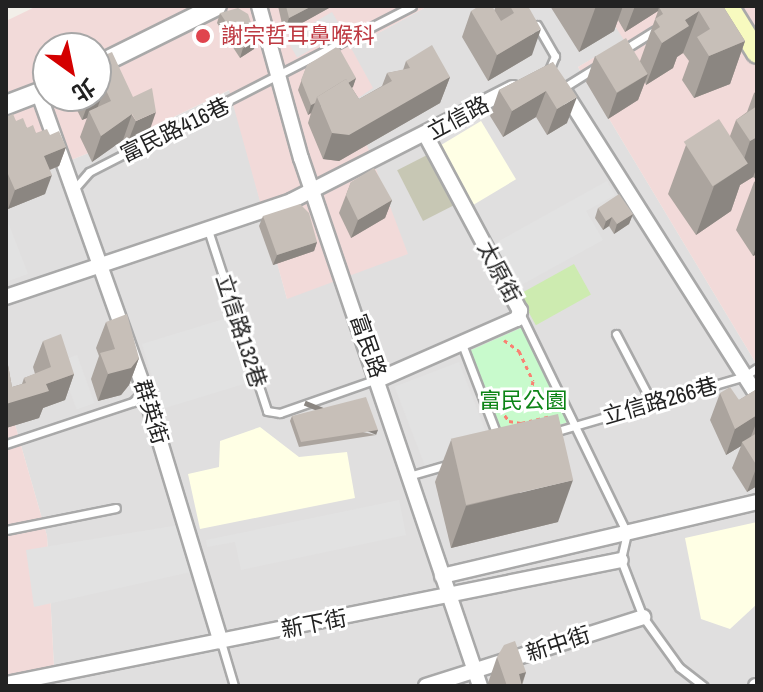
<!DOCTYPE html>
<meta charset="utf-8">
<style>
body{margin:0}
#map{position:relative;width:763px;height:692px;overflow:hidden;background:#f2efe9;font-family:"Archivo Narrow","Noto Sans TC",sans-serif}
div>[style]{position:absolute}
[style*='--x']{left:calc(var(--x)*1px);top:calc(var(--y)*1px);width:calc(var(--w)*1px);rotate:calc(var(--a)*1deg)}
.residential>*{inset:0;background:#e0dfdf}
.commercial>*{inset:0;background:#f2dad9}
.education>*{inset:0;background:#ffffe5;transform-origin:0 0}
.construction>*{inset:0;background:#c7c7b4;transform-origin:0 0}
.grass>*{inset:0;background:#cdebb0;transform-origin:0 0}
.park>*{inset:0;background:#c8facc}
.parking>*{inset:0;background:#e2e2e2;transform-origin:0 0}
.path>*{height:3px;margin-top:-1.5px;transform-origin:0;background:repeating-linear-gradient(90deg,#fa8072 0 4px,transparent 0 8px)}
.roads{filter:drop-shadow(2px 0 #a9a9a9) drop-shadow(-2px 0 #a9a9a9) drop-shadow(0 2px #a9a9a9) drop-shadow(0 -2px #a9a9a9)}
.service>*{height:7px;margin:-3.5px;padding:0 3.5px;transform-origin:3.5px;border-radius:3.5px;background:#fff}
.minor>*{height:14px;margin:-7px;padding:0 7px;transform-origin:7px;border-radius:7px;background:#fff}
.tertiary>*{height:18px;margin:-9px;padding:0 9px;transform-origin:9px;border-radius:9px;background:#fff}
.secondary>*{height:20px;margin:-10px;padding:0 10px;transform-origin:10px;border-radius:10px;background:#f7fabf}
.wall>*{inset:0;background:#aba49e}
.shaded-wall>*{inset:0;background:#8b8681;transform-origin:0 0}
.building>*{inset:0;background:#c7bfb8;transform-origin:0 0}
.dots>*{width:22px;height:22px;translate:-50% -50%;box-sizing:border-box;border:4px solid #fff;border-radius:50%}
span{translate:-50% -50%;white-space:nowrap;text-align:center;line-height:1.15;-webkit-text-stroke:6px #fff;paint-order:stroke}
.health-label{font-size:22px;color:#be3a42}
.left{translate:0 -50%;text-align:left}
.street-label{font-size:22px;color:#222}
.park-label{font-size:22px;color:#0c8416}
.frame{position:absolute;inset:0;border:8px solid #222;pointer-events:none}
.north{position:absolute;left:32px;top:32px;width:80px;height:80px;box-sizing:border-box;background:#fff;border:2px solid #a7a7a7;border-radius:50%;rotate:147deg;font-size:22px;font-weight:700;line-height:32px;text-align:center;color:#222}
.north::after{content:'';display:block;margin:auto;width:28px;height:36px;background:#d40000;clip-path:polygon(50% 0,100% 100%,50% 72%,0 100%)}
</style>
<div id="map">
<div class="residential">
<div style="clip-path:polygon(428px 6px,602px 6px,625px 40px,578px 67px,757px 365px,757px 686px,55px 686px,47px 536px,6px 393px,6px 186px,151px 128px,230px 90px,287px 299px,351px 102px,351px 48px)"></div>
</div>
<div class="commercial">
<div style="clip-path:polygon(evenodd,37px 6px,428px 6px,351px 48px,373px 88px,351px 103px,408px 254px,287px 299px,229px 90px,151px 128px,6px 186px,6px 21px,37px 6px,48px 48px,96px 48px,96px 96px,48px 96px,48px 48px)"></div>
<div style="clip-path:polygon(602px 6px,757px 6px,757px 365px,578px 67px,624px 40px)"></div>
<div style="clip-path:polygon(6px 393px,47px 536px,55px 686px,6px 686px)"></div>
</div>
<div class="education">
<div style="left:481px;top:121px;width:68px;height:50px;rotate:59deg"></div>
<div style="clip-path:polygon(260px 427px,299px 457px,347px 452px,355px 498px,200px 529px,188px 474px,219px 467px,220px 441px)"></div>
<div style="clip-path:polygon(757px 522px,757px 604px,730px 629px,701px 619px,685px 538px)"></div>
</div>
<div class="construction">
<div style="left:431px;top:153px;width:57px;height:38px;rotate:63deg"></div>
</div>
<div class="grass">
<div style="left:574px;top:264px;width:35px;height:63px;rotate:61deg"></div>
</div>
<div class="park">
<div style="clip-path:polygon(523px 327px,568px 422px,505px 441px,469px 351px)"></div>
</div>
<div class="parking">
<div style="left:332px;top:12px;width:22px;height:53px;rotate:60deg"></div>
<div style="clip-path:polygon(607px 181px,615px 195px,586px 211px,603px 240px,514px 289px,490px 246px)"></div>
<div style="clip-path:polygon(6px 217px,28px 274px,6px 282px)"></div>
<div style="left:227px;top:318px;width:68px;height:89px;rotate:73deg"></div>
<div style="left:77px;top:355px;width:51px;height:19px;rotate:70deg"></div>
<div style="left:459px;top:362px;width:87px;height:69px;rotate:69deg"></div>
<div style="clip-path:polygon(399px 500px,406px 535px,241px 570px,235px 542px,207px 547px,206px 540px)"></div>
<div style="clip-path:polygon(179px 525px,191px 572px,34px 607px,26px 550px)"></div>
</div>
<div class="path">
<div style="--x:504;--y:340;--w:19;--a:36"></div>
<div style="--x:519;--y:351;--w:33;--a:65"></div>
<div style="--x:533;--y:381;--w:11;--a:100"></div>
<div style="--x:500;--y:409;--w:15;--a:53"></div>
<div style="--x:509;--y:421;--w:12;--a:9"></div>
<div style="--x:521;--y:423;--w:28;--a:-13"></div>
</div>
<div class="roads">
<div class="service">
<div style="--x:537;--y:25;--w:36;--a:60"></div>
<div style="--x:555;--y:56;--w:15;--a:113"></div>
<div style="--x:625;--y:49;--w:36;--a:-32"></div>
<div style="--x:563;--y:88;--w:38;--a:-32"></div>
<div style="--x:76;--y:187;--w:20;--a:-49"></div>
<div style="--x:89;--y:172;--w:363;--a:-27.2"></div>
<div style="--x:208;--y:230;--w:190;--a:71.9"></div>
<div style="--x:267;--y:411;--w:13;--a:9"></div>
<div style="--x:280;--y:413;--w:103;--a:-19.3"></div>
<div style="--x:520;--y:313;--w:245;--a:64.1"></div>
<div style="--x:627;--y:533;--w:28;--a:103"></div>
<div style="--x:621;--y:560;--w:61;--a:68.9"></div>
<div style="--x:643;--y:617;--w:62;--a:54.2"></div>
<div style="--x:679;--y:667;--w:31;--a:38"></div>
<div style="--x:616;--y:334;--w:78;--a:62.4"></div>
<div style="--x:462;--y:344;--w:97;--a:69"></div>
<div style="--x:554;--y:432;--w:199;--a:-16.3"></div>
<div style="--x:745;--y:376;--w:14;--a:-34"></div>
<div style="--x:6;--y:444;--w:134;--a:-18.3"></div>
<div style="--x:133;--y:402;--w:16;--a:-47"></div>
<div style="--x:412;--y:475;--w:40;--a:-16"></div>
<div style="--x:6;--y:530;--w:112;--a:-11.3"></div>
<div style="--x:221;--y:642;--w:46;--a:73.5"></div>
</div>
<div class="minor">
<div style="--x:259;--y:6;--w:158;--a:74.6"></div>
<div style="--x:301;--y:158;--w:558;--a:71.27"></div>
<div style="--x:564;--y:91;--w:360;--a:57.6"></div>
<div style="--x:39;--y:94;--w:313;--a:70.4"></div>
<div style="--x:144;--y:389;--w:264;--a:73.1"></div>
<div style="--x:6;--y:297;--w:301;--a:-18.6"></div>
<div style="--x:291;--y:201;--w:249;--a:-27"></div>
<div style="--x:380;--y:379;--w:150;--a:-23.7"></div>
<div style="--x:517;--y:319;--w:9;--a:-69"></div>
<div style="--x:520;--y:311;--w:199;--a:-118.2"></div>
<div style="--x:442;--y:576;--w:324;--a:-13.2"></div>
<div style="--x:6;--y:684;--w:627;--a:-11.4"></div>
<div style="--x:426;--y:686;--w:228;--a:-17.6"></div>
<div style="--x:756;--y:686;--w:1;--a:0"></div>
</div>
<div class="tertiary">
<div style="--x:96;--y:66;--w:135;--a:-26.4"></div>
<div style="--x:6;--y:105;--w:45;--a:-20.9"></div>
</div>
<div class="secondary">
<div style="--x:728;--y:6;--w:55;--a:58.3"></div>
</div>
</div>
<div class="wall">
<div style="clip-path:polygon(278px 6px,330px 6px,329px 8px,284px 33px)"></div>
<div style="clip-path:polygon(496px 6px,528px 6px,532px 55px,488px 81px,462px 37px,471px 11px,494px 11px)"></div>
<div style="clip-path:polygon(550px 6px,723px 6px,745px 41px,730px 84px,694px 98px,682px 80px,689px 61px,683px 53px,677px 57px,673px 68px,646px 85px,645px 82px,638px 100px,608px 119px,586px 82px,595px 56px,640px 61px,658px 11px,625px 32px,618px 20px,614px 31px,579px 52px)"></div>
<div style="clip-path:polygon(220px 13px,254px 49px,240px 58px,217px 23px)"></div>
<div style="clip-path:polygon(96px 59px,147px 138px,126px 147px,123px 140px,92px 162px,80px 137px,87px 118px,82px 120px,77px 110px,82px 96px,96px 96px)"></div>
<div style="clip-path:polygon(406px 61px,450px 77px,440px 103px,339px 161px,323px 159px,308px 123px,311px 113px,308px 115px,298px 90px,307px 65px,356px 78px,352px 88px,359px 99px,382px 86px,387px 73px,403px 70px)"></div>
<div style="clip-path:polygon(553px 62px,567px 123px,547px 135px,536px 117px,503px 137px,490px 116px,499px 90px)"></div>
<div style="clip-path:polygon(757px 91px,757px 254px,753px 256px,736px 230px,754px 182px,757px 180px,753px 177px,740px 185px,731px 211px,696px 235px,668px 194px,686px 145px,730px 136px,736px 120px,747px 112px,754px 93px)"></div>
<div style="clip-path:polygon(6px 117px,16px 121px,36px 133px,66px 147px,59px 166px,50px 170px,45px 194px,8px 209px,6px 204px)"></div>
<div style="clip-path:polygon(351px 182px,392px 200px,385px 218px,351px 238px,339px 213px)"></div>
<div style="clip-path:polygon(598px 208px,633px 214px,629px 224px,614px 234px,609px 226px,603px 230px,595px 218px)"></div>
<div style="clip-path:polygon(263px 216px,317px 242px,314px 251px,273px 265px,259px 226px)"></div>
<div style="clip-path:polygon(106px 322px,139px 358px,129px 385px,121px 395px,98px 401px,91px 379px,99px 356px,96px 348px)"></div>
<div style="clip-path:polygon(43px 341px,74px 374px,65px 400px,43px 408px,39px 418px,6px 428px,6px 354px,12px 387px,22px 384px,24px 378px,35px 374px,33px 367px)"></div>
<div style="clip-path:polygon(757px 389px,757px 486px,747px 492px,732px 468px,741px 446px,726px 455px,710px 420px,720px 393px,739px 400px)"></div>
<div style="clip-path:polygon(292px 416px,376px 435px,299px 447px,290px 421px)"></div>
<div style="clip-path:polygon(451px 440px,558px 522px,451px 548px,435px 482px)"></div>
<div style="clip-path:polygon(497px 657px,526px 672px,522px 686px,489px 686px,488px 683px)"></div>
</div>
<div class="shaded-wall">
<div style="clip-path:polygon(312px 6px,330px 6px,329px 8px,284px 33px,289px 18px)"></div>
<div style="clip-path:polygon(596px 6px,623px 6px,614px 31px,579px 52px)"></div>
<div style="clip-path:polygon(635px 6px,666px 6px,659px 7px,658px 11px,625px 32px)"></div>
<div style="clip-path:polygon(699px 11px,683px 53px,677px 57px,673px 68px,646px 85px,662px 43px,685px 20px)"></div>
<div style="clip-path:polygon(541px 29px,532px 55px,488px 81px,497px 55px)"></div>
<div style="clip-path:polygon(257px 40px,254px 49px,240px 58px,243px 48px)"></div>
<div style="clip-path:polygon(745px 41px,730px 84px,694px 98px,709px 56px)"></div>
<div style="clip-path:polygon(648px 74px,638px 100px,608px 119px,617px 93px)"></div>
<div style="clip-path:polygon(450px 77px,440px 103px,339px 161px,323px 159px,332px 133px)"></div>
<div style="clip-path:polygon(356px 78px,353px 87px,321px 107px,319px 101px)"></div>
<div style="clip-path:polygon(105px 88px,95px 114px,89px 111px,87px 118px,82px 120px,91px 96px,96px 96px,96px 92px)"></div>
<div style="clip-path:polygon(546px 91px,536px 117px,503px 137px,512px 111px)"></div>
<div style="clip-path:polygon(577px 97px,567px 123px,547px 135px,557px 109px)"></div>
<div style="clip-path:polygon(315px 103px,311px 113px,308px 115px,311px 105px)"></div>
<div style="clip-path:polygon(156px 112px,147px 138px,126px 147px,136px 121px)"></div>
<div style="clip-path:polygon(132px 114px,123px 140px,92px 162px,101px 136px)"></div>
<div style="clip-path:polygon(757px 137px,757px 167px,753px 177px,740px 185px,731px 211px,696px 235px,714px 186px,741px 168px,750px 141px)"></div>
<div style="clip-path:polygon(66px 147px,59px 166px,38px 174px,44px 156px)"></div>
<div style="clip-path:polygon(52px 175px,45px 194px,8px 209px,15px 190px)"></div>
<div style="clip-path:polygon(392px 200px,385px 218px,351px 238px,358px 220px)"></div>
<div style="clip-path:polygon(633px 214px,629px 224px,614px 234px,617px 224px)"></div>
<div style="clip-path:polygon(612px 217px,609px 226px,603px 230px,606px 221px)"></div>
<div style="clip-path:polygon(317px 242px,314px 251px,273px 265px,277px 255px)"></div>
<div style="clip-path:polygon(757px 244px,757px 254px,753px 256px)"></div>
<div style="clip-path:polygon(139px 358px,129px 385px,121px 395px,98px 401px,108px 374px)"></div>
<div style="clip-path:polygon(74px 374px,65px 400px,43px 408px,39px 418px,6px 428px,6px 404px,46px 384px)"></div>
<div style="clip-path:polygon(757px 415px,757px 421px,750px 439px,742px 442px,741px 446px,726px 455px,735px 429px)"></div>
<div style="left:378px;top:430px;width:5px;height:78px;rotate:112deg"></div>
<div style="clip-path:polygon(757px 466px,757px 486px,747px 492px)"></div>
<div style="clip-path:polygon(573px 480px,558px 522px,451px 548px,466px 506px)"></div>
<div style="clip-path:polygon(526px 672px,521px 686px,519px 674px)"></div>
</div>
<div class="building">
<div style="clip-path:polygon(286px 6px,312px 6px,289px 18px)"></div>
<div style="clip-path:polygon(479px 6px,492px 6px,501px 21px,514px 13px,510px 6px,528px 6px,541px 29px,497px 55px,471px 11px)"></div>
<div style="clip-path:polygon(662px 6px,723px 6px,745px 41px,709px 56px,697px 37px,710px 29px,699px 11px,685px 20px,689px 26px,662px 43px,654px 31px,660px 27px,655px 19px,663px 14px,659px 7px)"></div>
<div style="clip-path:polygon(238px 8px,248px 14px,257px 40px,243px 48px,220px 13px)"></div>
<div style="left:626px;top:38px;width:42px;height:36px;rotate:59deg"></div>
<div style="clip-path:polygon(432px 45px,450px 77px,349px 135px,332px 133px,317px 97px,346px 79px,359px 99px,392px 81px,387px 73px,410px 68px,406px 61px)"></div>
<div style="clip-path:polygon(338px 46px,356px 78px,348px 83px,346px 79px,317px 97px,315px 103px,311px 105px,301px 80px,307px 65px)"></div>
<div style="clip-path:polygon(112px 52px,133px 97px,152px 88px,156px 112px,136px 121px,132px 114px,101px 136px,89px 111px,111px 101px,105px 88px,96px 92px,96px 69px,100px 67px,96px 59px)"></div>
<div style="clip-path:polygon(553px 62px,577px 97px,557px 109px,546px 91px,512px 111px,499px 90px)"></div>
<div style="clip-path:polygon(757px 106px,757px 137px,750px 141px,736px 120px)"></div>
<div style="clip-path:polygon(13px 114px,16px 121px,23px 118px,27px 128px,33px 125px,36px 133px,47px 129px,50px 135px,59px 131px,66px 147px,44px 156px,52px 175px,15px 190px,8px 174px,6px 175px,6px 117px)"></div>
<div style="left:719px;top:119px;width:53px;height:42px;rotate:57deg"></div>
<div style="clip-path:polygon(374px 168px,392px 200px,358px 220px,346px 195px,351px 182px)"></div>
<div style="clip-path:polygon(619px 194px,633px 214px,617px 224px,612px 217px,606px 221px,598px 208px)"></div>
<div style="clip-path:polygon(300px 204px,309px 213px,317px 242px,277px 255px,263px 216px)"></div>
<div style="clip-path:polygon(127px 314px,139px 358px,131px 368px,108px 374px,100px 353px,115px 349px,106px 322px)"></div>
<div style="clip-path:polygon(61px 334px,74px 374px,46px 384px,49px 391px,6px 404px,6px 354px,12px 387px,26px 383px,24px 378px,51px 367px,43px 341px)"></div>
<div style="clip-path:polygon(730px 387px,739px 400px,757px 389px,757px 415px,735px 429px,720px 393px)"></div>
<div style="clip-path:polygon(366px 397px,378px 430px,301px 442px,292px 416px)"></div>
<div style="left:558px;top:414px;width:68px;height:110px;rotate:77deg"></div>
<div style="clip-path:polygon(757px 433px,757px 466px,742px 442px)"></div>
<div style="clip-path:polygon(515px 641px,526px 672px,519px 674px,522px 686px,507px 686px,497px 657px,504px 645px)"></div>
</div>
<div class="dots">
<div style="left:203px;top:36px;background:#e0444e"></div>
</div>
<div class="health-label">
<span class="left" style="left:221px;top:36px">謝宗哲耳鼻喉科</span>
</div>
<div class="street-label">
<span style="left:458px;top:118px;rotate:-28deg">立信路</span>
<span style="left:175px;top:130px;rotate:-26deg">富民路416巷</span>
<span style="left:499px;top:272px;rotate:62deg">太原街</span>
<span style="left:241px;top:331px;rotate:72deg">立信路132巷</span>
<span style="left:368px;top:346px;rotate:71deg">富民路</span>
<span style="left:660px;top:401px;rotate:-16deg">立信路266巷</span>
<span style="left:151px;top:412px;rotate:73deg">群英街</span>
<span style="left:314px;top:624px;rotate:-11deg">新下街</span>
<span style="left:558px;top:644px;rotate:-18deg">新中街</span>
</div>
<div class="park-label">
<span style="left:523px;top:401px">富民公園</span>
</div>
<div class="frame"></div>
<div class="north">北</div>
</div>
